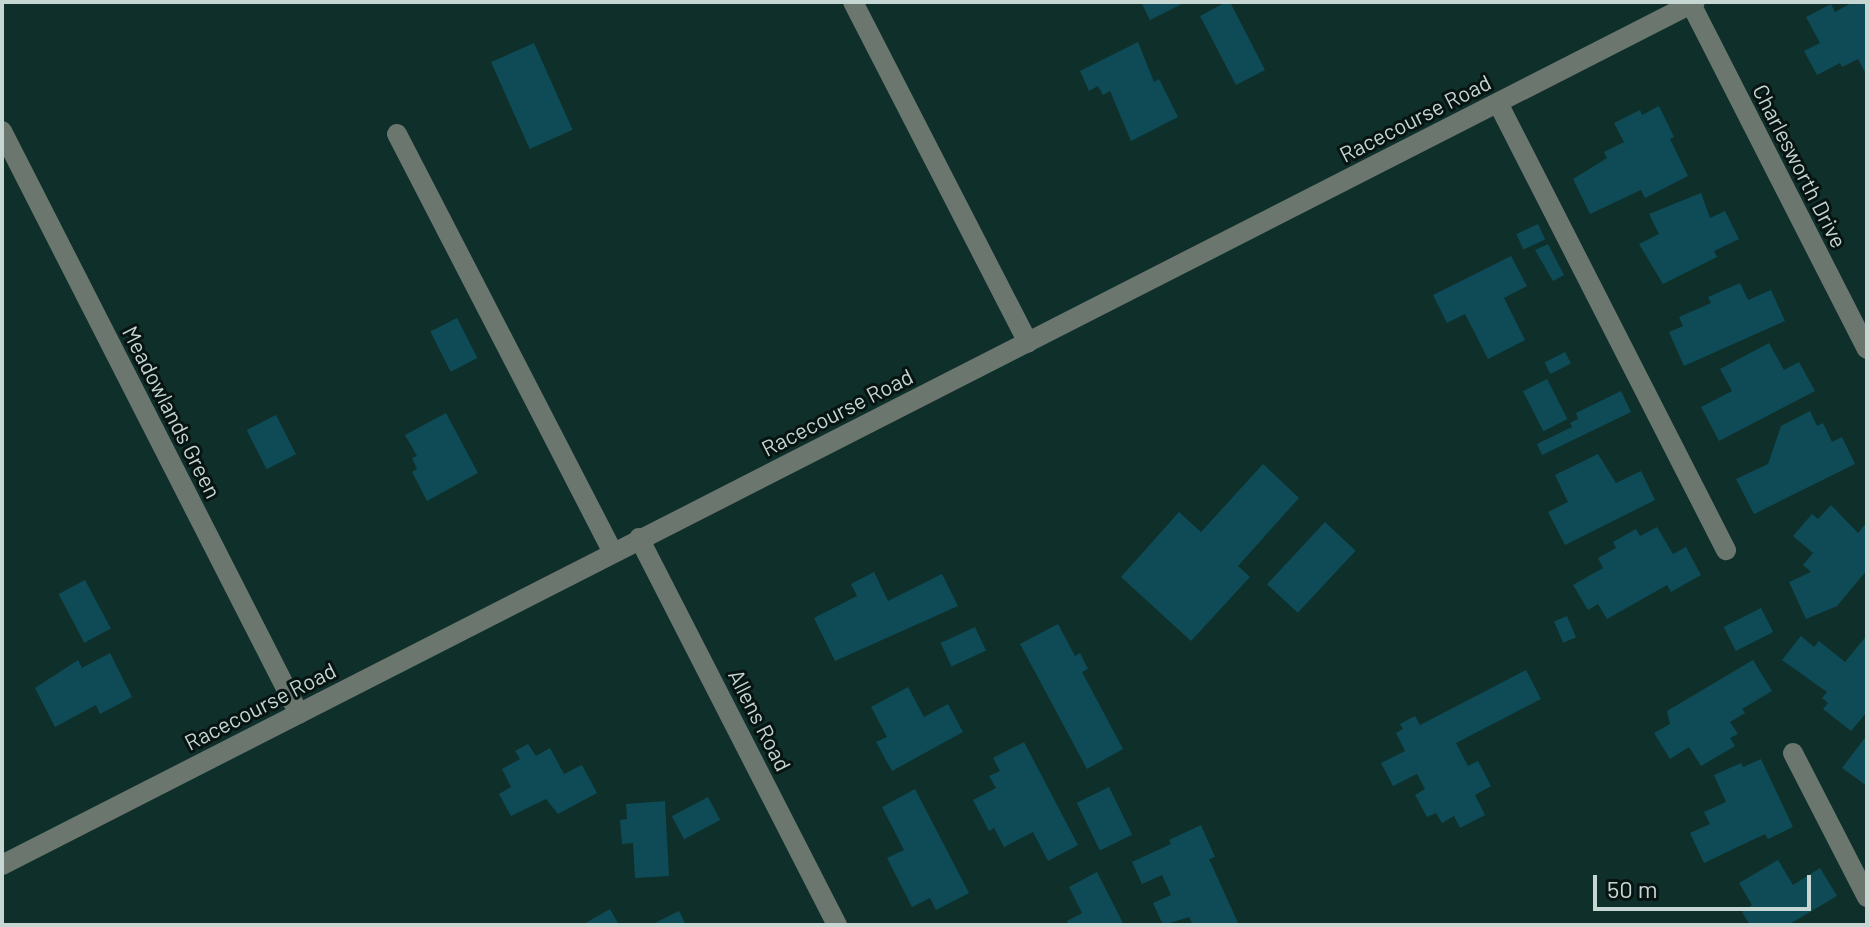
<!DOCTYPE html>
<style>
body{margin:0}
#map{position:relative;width:1869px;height:927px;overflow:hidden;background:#0f2f2b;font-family:Barlow,sans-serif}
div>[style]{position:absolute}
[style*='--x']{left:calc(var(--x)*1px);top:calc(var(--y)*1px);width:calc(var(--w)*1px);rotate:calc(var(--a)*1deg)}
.building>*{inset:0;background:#0e4b56;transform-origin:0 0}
.minor>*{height:20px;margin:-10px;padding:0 10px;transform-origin:10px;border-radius:10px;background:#6b766e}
span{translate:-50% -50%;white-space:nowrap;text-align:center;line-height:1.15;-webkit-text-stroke:6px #071412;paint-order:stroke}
.street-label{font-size:22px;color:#c5d6d3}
.frame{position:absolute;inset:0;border:4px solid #c5d6d3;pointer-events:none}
.scale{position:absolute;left:1593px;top:875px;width:218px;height:36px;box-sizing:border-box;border:4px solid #c5d6d3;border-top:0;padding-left:10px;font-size:24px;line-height:28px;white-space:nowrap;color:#c5d6d3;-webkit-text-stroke:6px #071412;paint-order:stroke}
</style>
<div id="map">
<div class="building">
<div style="clip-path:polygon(1141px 2px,1186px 2px,1150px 20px)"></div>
<div style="clip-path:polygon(1226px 2px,1230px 2px,1265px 70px,1236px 85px,1200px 16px)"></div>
<div style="clip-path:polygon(1853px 2px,1867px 2px,1867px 76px,1858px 59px,1842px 67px,1840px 63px,1817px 75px,1804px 51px,1820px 43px,1806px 17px,1831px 4px,1835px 12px)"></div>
<div style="clip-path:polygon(1138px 42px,1154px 82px,1159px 79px,1178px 117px,1131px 141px,1110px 91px,1103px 95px,1098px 86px,1089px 91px,1080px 71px)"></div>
<div style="left:534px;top:43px;width:95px;height:47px;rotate:66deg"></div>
<div style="clip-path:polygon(1659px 106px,1674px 137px,1670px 139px,1688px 176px,1645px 198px,1641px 190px,1590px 214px,1573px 179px,1607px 158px,1604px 152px,1624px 142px,1614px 123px,1640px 110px,1642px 115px)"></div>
<div style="clip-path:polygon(1701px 193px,1710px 218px,1725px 211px,1739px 239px,1714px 251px,1717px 257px,1663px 284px,1639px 244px,1659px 234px,1649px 214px)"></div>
<div style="left:1538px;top:224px;width:17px;height:24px;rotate:65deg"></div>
<div style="clip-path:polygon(1548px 244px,1564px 275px,1553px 281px,1535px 250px)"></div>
<div style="clip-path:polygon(1511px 256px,1527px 286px,1504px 298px,1525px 340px,1488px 359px,1465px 314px,1447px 323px,1433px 295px)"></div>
<div style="clip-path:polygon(1740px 283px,1748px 300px,1771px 290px,1785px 321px,1684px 366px,1669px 332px,1683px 326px,1679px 317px,1711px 303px,1708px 297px)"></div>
<div style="left:457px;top:318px;width:45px;height:30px;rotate:63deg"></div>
<div style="clip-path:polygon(1769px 343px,1784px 370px,1799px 362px,1815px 391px,1719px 441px,1701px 407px,1732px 391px,1720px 369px)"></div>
<div style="left:1565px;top:352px;width:13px;height:23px;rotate:63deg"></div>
<div style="left:1547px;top:379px;width:45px;height:27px;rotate:63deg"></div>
<div style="clip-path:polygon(1621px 391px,1631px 412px,1542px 455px,1537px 444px,1572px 427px,1570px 423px,1578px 419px,1576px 413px)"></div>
<div style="clip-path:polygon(1810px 411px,1817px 426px,1823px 423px,1832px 442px,1842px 437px,1855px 464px,1754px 514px,1736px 479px,1768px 464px,1781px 426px)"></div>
<div style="clip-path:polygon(446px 413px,478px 473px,427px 501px,412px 472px,417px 469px,412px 458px,417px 456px,405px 435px)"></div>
<div style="left:276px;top:415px;width:44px;height:33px;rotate:63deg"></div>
<div style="clip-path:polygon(1598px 454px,1616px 483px,1641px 471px,1655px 500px,1565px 545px,1548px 512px,1568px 502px,1555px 475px)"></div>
<div style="clip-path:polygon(1263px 464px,1299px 498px,1238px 566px,1250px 577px,1191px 641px,1121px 577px,1179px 512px,1201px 532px)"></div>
<div style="clip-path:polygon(1831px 505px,1858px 533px,1867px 522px,1867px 570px,1837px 606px,1806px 619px,1789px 582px,1811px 572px,1803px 565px,1813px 553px,1793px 536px,1812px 514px,1818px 519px)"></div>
<div style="left:1325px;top:522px;width:42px;height:85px;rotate:43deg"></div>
<div style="clip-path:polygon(1657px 527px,1673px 554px,1686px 547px,1701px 575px,1671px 592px,1667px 585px,1607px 619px,1598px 604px,1588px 610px,1573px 585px,1603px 568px,1598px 558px,1616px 548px,1613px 542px,1636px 529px,1640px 536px)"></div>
<div style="clip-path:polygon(874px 572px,888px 601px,942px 574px,958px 606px,835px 661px,814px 618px,857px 596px,851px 584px)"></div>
<div style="left:85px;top:580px;width:55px;height:30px;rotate:62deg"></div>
<div style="left:1761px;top:608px;width:27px;height:42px;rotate:63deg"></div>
<div style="left:1567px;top:616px;width:23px;height:14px;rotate:67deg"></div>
<div style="clip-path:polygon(1058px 624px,1075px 656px,1080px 653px,1088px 669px,1082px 672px,1123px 749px,1087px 769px,1020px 644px)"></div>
<div style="left:975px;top:627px;width:26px;height:38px;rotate:65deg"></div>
<div style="clip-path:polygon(1867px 635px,1867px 712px,1851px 731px,1823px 709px,1828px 703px,1822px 698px,1827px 692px,1782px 660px,1801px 636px,1814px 647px,1819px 641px,1845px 662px)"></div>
<div style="clip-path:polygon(110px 653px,132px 697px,100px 714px,96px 705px,55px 727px,35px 688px,78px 660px,82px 668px)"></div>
<div style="clip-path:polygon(1753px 660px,1772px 691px,1742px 709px,1745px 713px,1730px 722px,1738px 734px,1730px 738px,1735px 746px,1701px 766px,1689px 747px,1670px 759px,1654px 733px,1670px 724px,1667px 711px)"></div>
<div style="clip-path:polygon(1526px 670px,1541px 699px,1456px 743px,1468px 766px,1478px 761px,1491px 786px,1475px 795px,1485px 815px,1460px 828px,1454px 816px,1442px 823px,1436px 813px,1427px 817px,1415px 795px,1425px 789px,1417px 774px,1393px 786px,1381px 763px,1405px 751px,1396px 733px,1403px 729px,1400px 724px,1415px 716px,1420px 725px)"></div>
<div style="clip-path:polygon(908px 687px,924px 717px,948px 704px,963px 732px,892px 771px,876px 742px,887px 737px,871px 707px)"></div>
<div style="clip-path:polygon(1867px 735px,1867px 786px,1842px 768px)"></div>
<div style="clip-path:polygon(1024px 742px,1078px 845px,1048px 861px,1033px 832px,1004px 847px,994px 828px,989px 831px,973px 800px,996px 788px,989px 776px,1000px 771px,993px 758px)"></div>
<div style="clip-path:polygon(528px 744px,536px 756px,550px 748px,564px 774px,582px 765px,597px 793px,558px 814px,546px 799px,511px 816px,499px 794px,511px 787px,502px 769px,520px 759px,515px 751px)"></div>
<div style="clip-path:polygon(1761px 759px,1793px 827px,1768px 839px,1765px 834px,1704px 863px,1690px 833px,1710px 824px,1704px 812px,1726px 802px,1714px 775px,1741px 763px,1743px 767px)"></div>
<div style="left:1109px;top:787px;width:53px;height:36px;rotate:64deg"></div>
<div style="clip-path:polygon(915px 789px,969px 893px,936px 910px,930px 898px,912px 907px,887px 858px,904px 850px,882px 807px)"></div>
<div style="left:708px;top:797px;width:26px;height:41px;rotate:62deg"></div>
<div style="clip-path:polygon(665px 801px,669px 876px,635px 878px,633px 843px,622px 844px,620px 820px,627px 819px,626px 804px)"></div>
<div style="clip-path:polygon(1201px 825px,1215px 857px,1209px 859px,1239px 925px,1193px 925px,1189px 917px,1163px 925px,1153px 903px,1171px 895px,1162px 875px,1142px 884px,1132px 862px,1171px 844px,1169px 840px)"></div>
<div style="clip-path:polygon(1778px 860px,1793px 885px,1820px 868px,1837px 896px,1788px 925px,1750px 925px,1742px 912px,1752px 905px,1739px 883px)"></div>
<div style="clip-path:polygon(1097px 872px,1124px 925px,1068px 925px,1067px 921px,1082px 913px,1069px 887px)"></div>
<div style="clip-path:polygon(610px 909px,619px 925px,582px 925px)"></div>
<div style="clip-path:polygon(679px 911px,686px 925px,651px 925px)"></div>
</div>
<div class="minor">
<div style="--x:853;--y:2;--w:383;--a:62.8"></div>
<div style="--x:1691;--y:4;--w:387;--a:63"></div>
<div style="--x:1498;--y:103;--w:502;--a:62.98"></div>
<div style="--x:2;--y:131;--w:654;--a:63"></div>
<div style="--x:397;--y:134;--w:471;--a:62.7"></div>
<div style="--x:639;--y:538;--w:435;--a:62.9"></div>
<div style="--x:1793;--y:753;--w:162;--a:62.8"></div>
<div style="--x:2;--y:865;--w:1900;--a:-27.01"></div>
</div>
<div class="street-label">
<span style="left:1415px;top:118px;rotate:-27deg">Racecourse Road</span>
<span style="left:1800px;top:166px;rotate:63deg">Charlesworth Drive</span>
<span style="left:172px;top:412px;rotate:63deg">Meadowlands Green</span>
<span style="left:837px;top:412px;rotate:-27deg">Racecourse Road</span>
<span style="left:260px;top:706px;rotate:-27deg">Racecourse Road</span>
<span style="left:760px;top:720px;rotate:63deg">Allens Road</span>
</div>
<div class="frame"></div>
<div class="scale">50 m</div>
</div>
